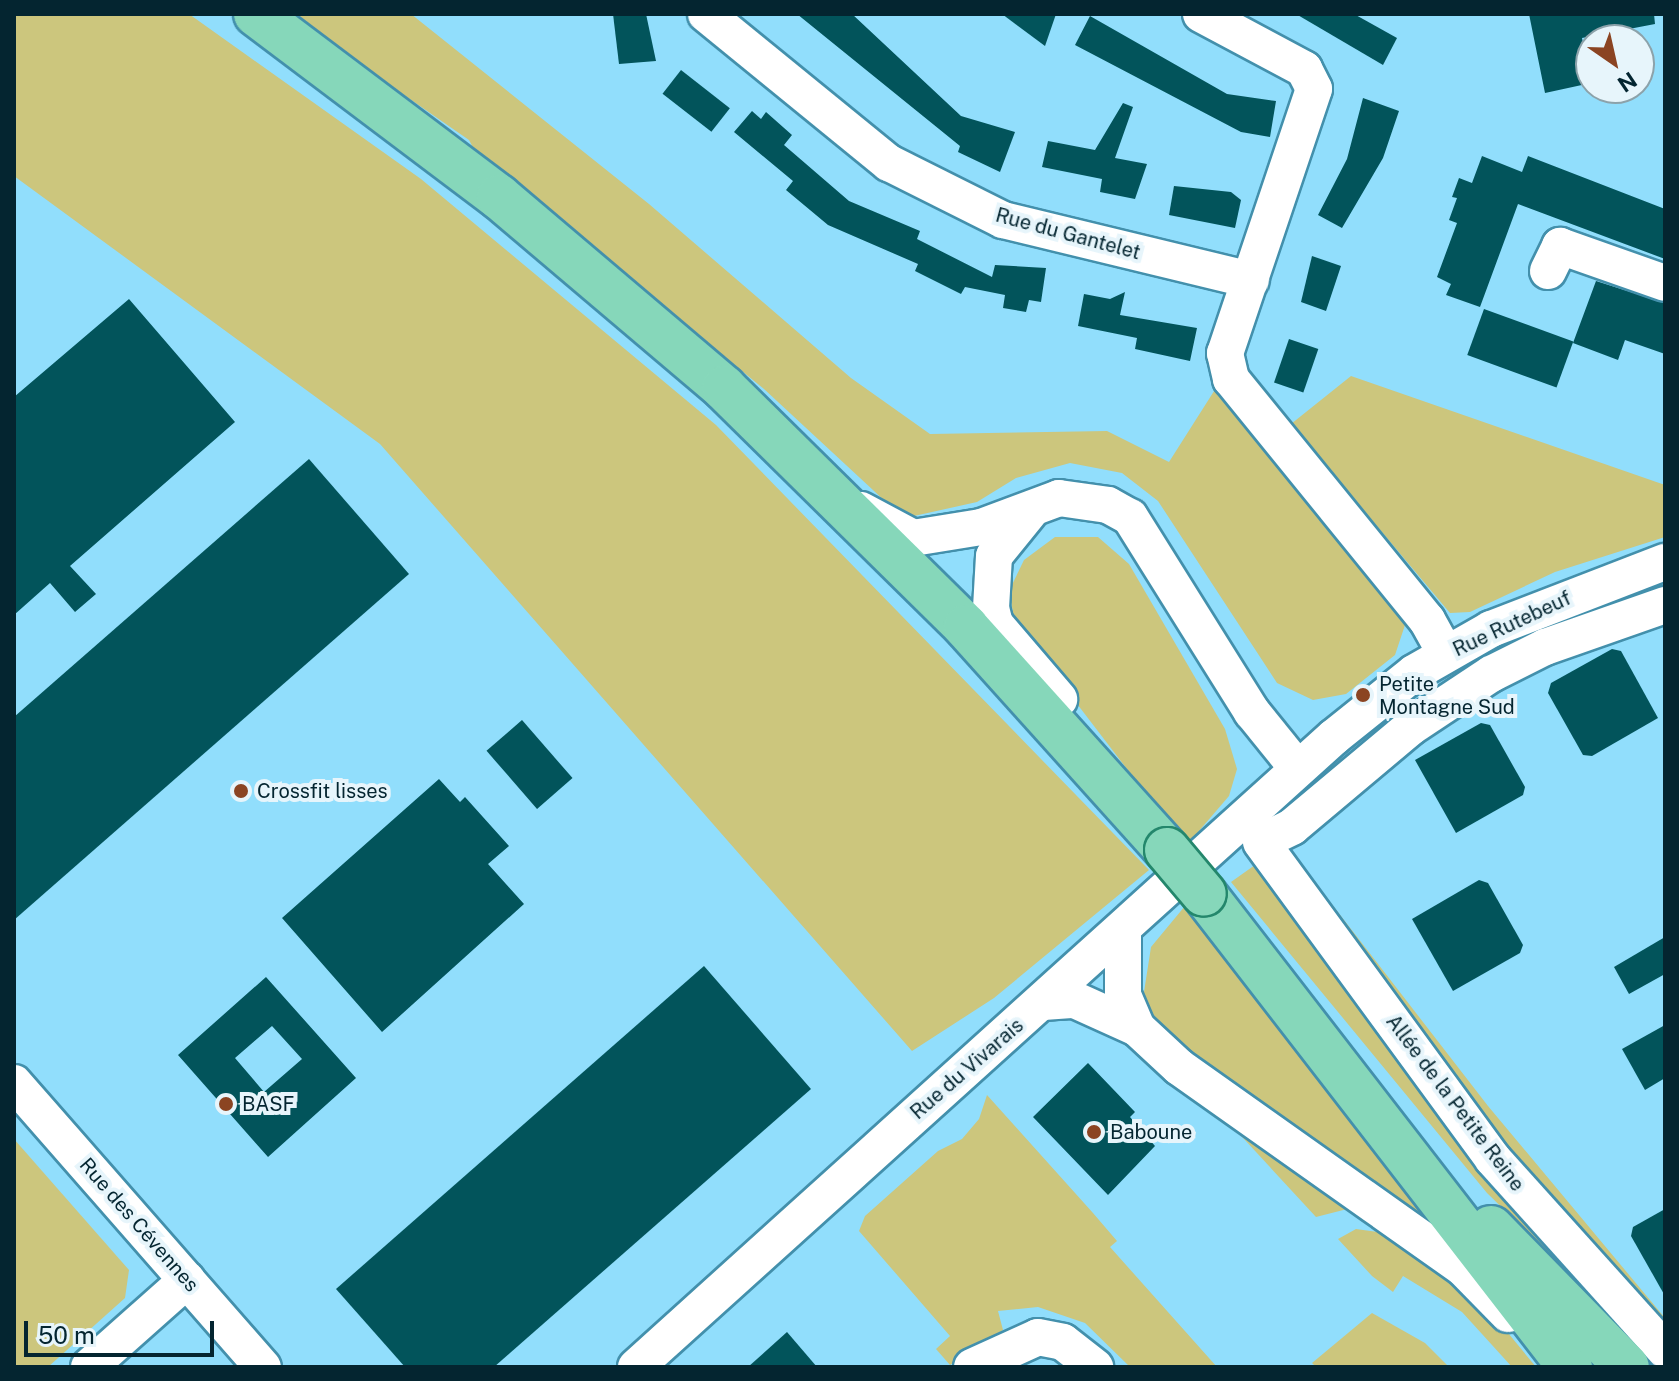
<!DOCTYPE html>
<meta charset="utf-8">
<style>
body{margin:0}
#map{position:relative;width:1679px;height:1381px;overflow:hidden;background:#91defc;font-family:"Public Sans",sans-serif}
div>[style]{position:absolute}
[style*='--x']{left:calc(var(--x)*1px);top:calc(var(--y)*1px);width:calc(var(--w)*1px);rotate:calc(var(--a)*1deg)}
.green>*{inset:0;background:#ccc67d}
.building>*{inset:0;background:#02545b;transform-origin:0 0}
.roads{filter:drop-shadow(2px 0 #4390ac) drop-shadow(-2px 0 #4390ac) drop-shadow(0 2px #4390ac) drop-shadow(0 -2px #4390ac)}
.minor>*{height:36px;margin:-18px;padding:0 18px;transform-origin:18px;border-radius:18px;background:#fff}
.major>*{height:44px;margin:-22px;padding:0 22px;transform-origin:22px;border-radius:22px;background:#86d7ba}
.bridges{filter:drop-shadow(2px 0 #24876c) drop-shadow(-2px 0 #24876c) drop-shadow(0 2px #24876c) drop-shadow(0 -2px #24876c)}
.major-bridge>*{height:44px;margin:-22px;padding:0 22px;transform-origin:22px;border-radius:22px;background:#86d7ba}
.dots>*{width:22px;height:22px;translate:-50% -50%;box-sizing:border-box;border:4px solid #e7f5fb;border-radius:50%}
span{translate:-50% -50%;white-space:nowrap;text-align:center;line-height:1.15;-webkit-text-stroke:8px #e7f5fb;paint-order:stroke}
.street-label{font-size:20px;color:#042530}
.poi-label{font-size:20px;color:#042530}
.left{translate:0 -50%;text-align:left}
.frame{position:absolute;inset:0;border:16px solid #042530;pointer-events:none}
.north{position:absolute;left:1575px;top:24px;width:80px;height:80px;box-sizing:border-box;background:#e7f5fb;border:2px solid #8ca2aa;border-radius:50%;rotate:146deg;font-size:22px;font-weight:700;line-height:32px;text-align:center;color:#042530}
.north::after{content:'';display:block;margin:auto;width:28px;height:36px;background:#8b4422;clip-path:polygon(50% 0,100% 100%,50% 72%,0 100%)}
.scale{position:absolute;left:24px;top:1321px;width:190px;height:36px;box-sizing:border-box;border:4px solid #042530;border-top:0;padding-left:10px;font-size:24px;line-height:28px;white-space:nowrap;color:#042530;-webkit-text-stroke:6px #e7f5fb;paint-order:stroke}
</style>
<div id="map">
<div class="green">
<div style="clip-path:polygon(14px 14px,189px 14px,421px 179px,716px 425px,1149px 870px,994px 998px,912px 1051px,380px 444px,14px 176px)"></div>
<div style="clip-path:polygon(287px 14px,411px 14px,649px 204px,851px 378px,930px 434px,1107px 431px,1169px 462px,1216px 388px,1407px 619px,1395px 655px,1346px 694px,1313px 700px,1277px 683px,1158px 501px,1122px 473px,1070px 463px,1016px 478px,977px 502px,914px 516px,887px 503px,764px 389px,477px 155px,469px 140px)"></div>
<div style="clip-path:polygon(1351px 376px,1665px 485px,1665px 537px,1555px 572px,1470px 612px,1450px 613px,1291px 424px)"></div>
<div style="clip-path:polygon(1055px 537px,1098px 537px,1129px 564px,1225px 729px,1237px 769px,1229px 796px,1186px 846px,1015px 623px,1009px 591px,1024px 560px)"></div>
<div style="clip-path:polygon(1296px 858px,1488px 1106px,1665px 1318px,1665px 1367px,1487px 1193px,1231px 882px,1262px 860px)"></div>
<div style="clip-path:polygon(1185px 906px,1202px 927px,1475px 1260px,1175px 1050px,1134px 999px,1144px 992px,1151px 947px)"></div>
<div style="clip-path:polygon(987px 1095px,1093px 1213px,1117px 1241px,1110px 1247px,1217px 1367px,1130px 1367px,1085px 1323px,1038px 1307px,998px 1311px,1003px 1330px,950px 1365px,936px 1349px,950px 1336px,859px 1231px,865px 1216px,938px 1151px,962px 1139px,979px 1119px)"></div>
<div style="clip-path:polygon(1207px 1099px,1355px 1207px,1316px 1217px)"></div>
<div style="clip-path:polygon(14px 1139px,129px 1270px,125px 1298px,48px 1367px,14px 1367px)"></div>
<div style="clip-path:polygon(1356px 1229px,1392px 1234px,1485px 1305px,1536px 1367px,1512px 1367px,1462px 1312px,1403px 1276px,1393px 1292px,1372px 1276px,1338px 1239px)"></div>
<div style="clip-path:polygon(1372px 1313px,1425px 1343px,1449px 1367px,1316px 1367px,1312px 1363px)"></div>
</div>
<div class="building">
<div style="clip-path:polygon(613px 14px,646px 14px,656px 61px,619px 64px)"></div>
<div style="clip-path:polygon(797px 14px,852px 14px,961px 116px,1015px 132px,1000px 172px,958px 152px,960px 146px)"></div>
<div style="clip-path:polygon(1002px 14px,1056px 14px,1045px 46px)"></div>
<div style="clip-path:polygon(1296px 14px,1354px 14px,1397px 38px,1383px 65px)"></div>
<div style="clip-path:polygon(1529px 14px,1654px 14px,1655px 24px,1582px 38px,1591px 83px,1545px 93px)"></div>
<div style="clip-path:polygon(1090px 16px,1227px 94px,1276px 101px,1270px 137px,1241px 132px,1075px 45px)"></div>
<div style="left:681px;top:70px;width:62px;height:30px;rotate:38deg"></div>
<div style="clip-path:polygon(1363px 98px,1399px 111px,1383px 158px,1342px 228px,1318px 215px,1347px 159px)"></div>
<div style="clip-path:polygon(1123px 103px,1133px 107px,1115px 158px,1147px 164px,1135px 199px,1100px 192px,1102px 179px,1042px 167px,1048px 141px,1095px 150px)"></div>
<div style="clip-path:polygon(752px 111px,761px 119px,766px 112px,792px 135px,784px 145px,849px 201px,920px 231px,917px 239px,992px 277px,995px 265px,1046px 268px,1041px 302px,1029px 300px,1026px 312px,1003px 308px,1005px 295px,965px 287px,961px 294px,915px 271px,918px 264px,828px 225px,786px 190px,793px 181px,734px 132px)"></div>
<div style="clip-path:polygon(1482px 156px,1522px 172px,1528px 156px,1665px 209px,1665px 259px,1518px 204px,1480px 307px,1446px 295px,1451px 284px,1437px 277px,1457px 223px,1449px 220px,1457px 198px,1452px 197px,1459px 178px,1472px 183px)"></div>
<div style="clip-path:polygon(1174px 186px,1231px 192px,1241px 200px,1235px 228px,1169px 215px)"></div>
<div style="clip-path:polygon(1312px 256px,1341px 266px,1326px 311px,1301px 302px)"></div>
<div style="clip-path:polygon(1596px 281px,1665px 303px,1665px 354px,1625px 340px,1618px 360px,1573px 343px)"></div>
<div style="clip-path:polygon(1125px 292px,1120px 315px,1197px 328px,1190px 361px,1135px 349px,1137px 338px,1078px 326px,1084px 294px,1110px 299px)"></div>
<div style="clip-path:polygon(129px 299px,235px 422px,70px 566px,96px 594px,75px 612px,50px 583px,14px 615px,14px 397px)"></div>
<div style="left:1484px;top:309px;width:95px;height:49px;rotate:20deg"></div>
<div style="left:1289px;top:339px;width:31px;height:46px;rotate:19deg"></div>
<div style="clip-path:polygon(309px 459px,409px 574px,14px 920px,14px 717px)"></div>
<div style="clip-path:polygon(1612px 649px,1621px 651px,1658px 718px,1592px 756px,1583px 755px,1548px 693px,1551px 683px)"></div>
<div style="left:522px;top:720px;width:77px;height:47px;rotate:49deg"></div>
<div style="clip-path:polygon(1481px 723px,1490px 725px,1525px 787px,1523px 795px,1456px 833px,1415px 760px)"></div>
<div style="clip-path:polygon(439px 779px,460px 802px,465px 797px,509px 846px,488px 864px,524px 904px,382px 1032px,282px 918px)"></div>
<div style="clip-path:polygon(1479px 880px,1488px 883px,1523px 945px,1520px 953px,1453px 991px,1412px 919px)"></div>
<div style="clip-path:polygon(1665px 937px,1665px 974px,1629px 994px,1614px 967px)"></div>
<div style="clip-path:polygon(704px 966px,811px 1089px,494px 1367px,405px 1367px,336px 1289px)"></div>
<div style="clip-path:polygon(evenodd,266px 977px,356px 1078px,268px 1157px,178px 1055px,266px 977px,272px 1026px,302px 1059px,264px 1092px,235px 1058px,272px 1026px)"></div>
<div style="clip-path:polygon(1665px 1025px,1665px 1078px,1645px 1090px,1622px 1049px)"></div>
<div style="clip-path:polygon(1088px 1063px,1135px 1112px,1130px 1117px,1155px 1146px,1108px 1195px,1033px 1117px)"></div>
<div style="clip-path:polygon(1665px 1209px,1665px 1296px,1631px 1236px,1633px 1227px)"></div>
<div style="clip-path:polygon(787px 1332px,817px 1367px,748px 1367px)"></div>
</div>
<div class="roads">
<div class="minor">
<div style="--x:706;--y:14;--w:236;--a:39.2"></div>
<div style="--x:889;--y:163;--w:127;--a:26.6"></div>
<div style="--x:1003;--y:220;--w:255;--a:13.6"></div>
<div style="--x:1201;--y:14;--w:117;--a:28.1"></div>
<div style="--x:1304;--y:69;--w:22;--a:63"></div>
<div style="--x:1314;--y:89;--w:279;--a:108.6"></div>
<div style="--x:1225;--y:353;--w:27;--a:77"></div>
<div style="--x:1231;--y:379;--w:311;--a:50.9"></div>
<div style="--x:1427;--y:620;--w:39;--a:61"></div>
<div style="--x:1548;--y:271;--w:28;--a:-64"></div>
<div style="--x:1560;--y:246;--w:111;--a:19.4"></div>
<div style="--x:861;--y:510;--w:59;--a:28.3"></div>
<div style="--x:913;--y:538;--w:69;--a:-9.2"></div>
<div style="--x:981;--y:527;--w:83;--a:-20.4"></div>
<div style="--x:1059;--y:498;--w:49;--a:8.1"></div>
<div style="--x:1108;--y:505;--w:25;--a:29"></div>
<div style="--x:1130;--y:517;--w:230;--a:58"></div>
<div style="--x:1252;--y:712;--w:73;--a:51.1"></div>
<div style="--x:1029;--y:513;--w:55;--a:129.1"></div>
<div style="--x:994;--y:556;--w:52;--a:93.3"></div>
<div style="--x:991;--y:608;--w:16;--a:76"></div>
<div style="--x:995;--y:624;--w:99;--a:49.5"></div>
<div style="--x:1665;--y:605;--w:127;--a:160.7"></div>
<div style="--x:1545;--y:647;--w:60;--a:153.4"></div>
<div style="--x:1491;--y:674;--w:96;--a:146.5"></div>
<div style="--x:1411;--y:727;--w:155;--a:140"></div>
<div style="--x:1292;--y:827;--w:34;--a:154"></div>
<div style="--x:1261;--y:842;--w:393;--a:53.8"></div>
<div style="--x:1493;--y:1159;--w:257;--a:48"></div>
<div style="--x:1123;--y:929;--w:66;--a:90"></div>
<div style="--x:1123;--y:995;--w:36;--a:67"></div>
<div style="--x:1043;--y:1002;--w:32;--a:-4"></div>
<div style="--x:1075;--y:1000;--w:68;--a:24.3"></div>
<div style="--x:1137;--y:1028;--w:57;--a:42.9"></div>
<div style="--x:1179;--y:1067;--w:349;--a:35.3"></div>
<div style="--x:1464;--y:1269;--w:63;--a:45.6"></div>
<div style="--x:14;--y:1083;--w:378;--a:48.8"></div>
<div style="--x:89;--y:1367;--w:131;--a:-41.6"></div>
<div style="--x:636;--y:1367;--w:940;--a:-42.07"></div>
<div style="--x:1334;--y:737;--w:102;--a:-38.7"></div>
<div style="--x:1414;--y:673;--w:89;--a:-29.7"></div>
<div style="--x:1491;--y:629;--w:186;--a:-21.1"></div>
<div style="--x:972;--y:1367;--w:72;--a:-24.4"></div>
<div style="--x:1038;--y:1337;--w:25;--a:11"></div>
<div style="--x:1063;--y:1342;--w:41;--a:38"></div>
</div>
<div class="major">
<div style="--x:256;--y:14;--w:304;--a:37"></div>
<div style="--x:499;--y:197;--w:295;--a:40.3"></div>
<div style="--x:724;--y:388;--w:340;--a:44.6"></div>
<div style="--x:966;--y:627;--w:300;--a:48"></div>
<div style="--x:1204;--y:894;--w:598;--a:52.27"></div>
<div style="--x:1491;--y:1228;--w:194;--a:45.6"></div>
</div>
</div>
<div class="bridges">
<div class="major-bridge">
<div style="--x:1167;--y:850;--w:57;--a:49.9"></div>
</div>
</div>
<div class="dots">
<div style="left:1363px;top:695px;background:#8b4422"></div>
<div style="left:241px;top:791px;background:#8b4422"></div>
<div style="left:226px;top:1104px;background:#8b4422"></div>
<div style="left:1094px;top:1132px;background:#8b4422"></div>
</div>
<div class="street-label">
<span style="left:1068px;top:234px;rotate:15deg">Rue du Gantelet</span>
<span style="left:1512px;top:624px;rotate:-25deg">Rue Rutebeuf</span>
<span style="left:967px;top:1069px;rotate:-41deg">Rue du Vivarais</span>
<span style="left:1455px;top:1103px;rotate:53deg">Allée de la Petite Reine</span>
<span style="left:139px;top:1225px;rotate:49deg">Rue des Cévennes</span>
</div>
<div class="poi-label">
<span class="left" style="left:1379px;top:696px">Petite<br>Montagne Sud</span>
<span class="left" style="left:257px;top:791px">Crossfit lisses</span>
<span class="left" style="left:242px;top:1104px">BASF</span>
<span class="left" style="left:1110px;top:1132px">Baboune</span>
</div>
<div class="frame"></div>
<div class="north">N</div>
<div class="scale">50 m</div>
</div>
